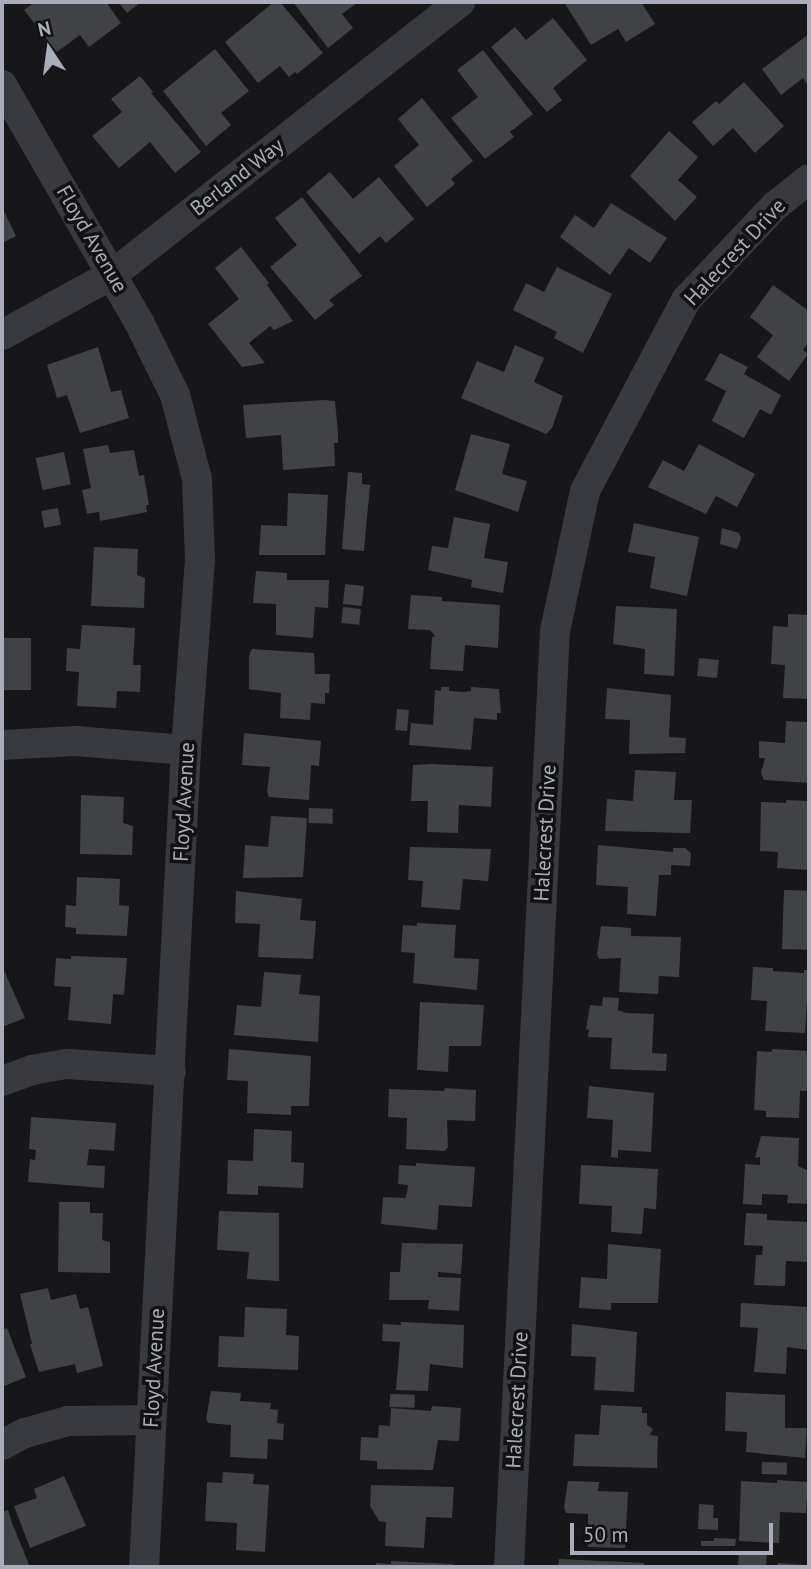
<!DOCTYPE html>
<style>
body{margin:0}
#map{position:relative;width:811px;height:1569px;overflow:hidden;background:#171719;font-family:"PT Sans",sans-serif}
div>[style]{position:absolute}
[style*='--x']{left:calc(var(--x)*1px);top:calc(var(--y)*1px);width:calc(var(--w)*1px);rotate:calc(var(--a)*1deg)}
.building>*{inset:0;background:#414246;transform-origin:0 0}
.minor>*{height:30px;margin:-15px;padding:0 15px;transform-origin:15px;border-radius:15px;background:#393a40}
span{translate:-50% -50%;white-space:nowrap;text-align:center;line-height:1.15;-webkit-text-stroke:7px #121214;paint-order:stroke}
.street-label{font-size:21px;color:#a8adb9}
.frame{position:absolute;inset:0;border:4px solid #a8adb9;pointer-events:none}
.north{position:absolute;left:14px;top:14px;width:70px;height:70px;-webkit-text-stroke:5px #121214;paint-order:stroke;rotate:347deg;font-size:19px;font-weight:700;line-height:28px;text-align:center;color:#a8adb9}
.north::after{content:'';display:block;margin:auto;width:24px;height:32px;background:#a8adb9;clip-path:polygon(50% 0,100% 100%,50% 72%,0 100%)}
.scale{position:absolute;left:570px;top:1523px;width:203px;height:32px;box-sizing:border-box;border:4px solid #a8adb9;border-top:0;padding-left:9px;font-size:21px;line-height:24px;white-space:nowrap;color:#a8adb9;-webkit-text-stroke:5px #121214;paint-order:stroke}
</style>
<div id="map">
<div class="building">
<div style="clip-path:polygon(35px 2px,106px 2px,121px 23px,89px 47px,80px 35px,57px 52px,24px 10px)"></div>
<div style="clip-path:polygon(118px 2px,141px 2px,127px 13px)"></div>
<div style="clip-path:polygon(274px 2px,280px 2px,323px 53px,297px 74px,295px 72px,289px 77px,280px 66px,258px 83px,225px 42px)"></div>
<div style="clip-path:polygon(293px 2px,358px 2px,342px 14px,353px 28px,328px 48px)"></div>
<div style="clip-path:polygon(564px 2px,641px 2px,655px 24px,626px 42px,618px 29px,591px 45px)"></div>
<div style="clip-path:polygon(553px 18px,587px 60px,553px 88px,562px 100px,547px 112px,491px 47px,515px 27px,526px 40px)"></div>
<div style="clip-path:polygon(809px 34px,809px 87px,803px 78px,781px 95px,762px 69px)"></div>
<div style="clip-path:polygon(215px 49px,249px 91px,221px 113px,231px 125px,206px 146px,163px 91px)"></div>
<div style="clip-path:polygon(483px 50px,533px 114px,510px 132px,514px 137px,485px 159px,451px 118px,478px 97px,457px 70px)"></div>
<div style="clip-path:polygon(140px 76px,153px 92px,151px 93px,201px 152px,175px 173px,150px 142px,119px 168px,92px 136px,122px 112px,111px 99px)"></div>
<div style="clip-path:polygon(744px 82px,784px 126px,755px 153px,733px 128px,713px 146px,692px 122px,716px 101px,719px 104px)"></div>
<div style="clip-path:polygon(422px 98px,473px 161px,451px 179px,455px 184px,427px 207px,394px 166px,419px 145px,398px 119px)"></div>
<div style="clip-path:polygon(669px 131px,698px 157px,678px 180px,697px 197px,675px 221px,630px 176px)"></div>
<div style="clip-path:polygon(330px 172px,353px 199px,379px 177px,414px 219px,386px 243px,380px 236px,359px 254px,306px 192px)"></div>
<div style="clip-path:polygon(302px 197px,362px 276px,329px 300px,334px 305px,315px 320px,270px 267px,297px 245px,275px 218px)"></div>
<div style="clip-path:polygon(611px 203px,667px 238px,650px 263px,629px 248px,610px 275px,560px 237px,575px 215px,594px 228px)"></div>
<div style="clip-path:polygon(2px 207px,16px 236px,2px 243px)"></div>
<div style="clip-path:polygon(241px 247px,269px 283px,267px 285px,293px 321px,274px 330px,270px 326px,249px 343px,265px 363px,242px 367px,208px 324px,239px 299px,215px 268px)"></div>
<div style="clip-path:polygon(557px 267px,612px 294px,583px 353px,554px 338px,557px 332px,513px 310px,526px 283px,544px 292px)"></div>
<div style="clip-path:polygon(773px 285px,809px 311px,809px 341px,803px 350px,808px 354px,789px 381px,757px 357px,773px 335px,750px 317px)"></div>
<div style="clip-path:polygon(515px 345px,544px 358px,534px 382px,563px 396px,552px 428px,546px 434px,461px 398px,477px 361px,504px 372px)"></div>
<div style="clip-path:polygon(98px 347px,111px 392px,121px 390px,129px 418px,80px 433px,67px 395px,57px 398px,47px 365px)"></div>
<div style="clip-path:polygon(720px 353px,748px 367px,744px 374px,781px 395px,771px 415px,760px 409px,744px 438px,712px 421px,726px 391px,705px 380px)"></div>
<div style="clip-path:polygon(324px 400px,335px 401px,338px 433px,338px 443px,334px 443px,335px 466px,283px 470px,281px 435px,246px 438px,243px 405px)"></div>
<div style="clip-path:polygon(471px 434px,510px 444px,502px 474px,527px 481px,518px 512px,455px 490px)"></div>
<div style="clip-path:polygon(699px 444px,755px 474px,737px 507px,716px 496px,706px 514px,648px 487px,663px 460px,684px 471px)"></div>
<div style="clip-path:polygon(108px 445px,110px 453px,134px 450px,139px 476px,144px 475px,149px 505px,146px 505px,147px 512px,100px 521px,99px 512px,87px 514px,82px 490px,91px 488px,83px 449px)"></div>
<div style="left:64px;top:452px;width:33px;height:29px;rotate:78deg"></div>
<div style="clip-path:polygon(348px 472px,362px 473px,362px 484px,370px 485px,364px 551px,342px 549px)"></div>
<div style="clip-path:polygon(288px 493px,328px 495px,325px 555px,259px 555px,261px 525px,287px 526px)"></div>
<div style="left:58px;top:508px;width:17px;height:17px;rotate:80deg"></div>
<div style="clip-path:polygon(454px 517px,490px 524px,484px 558px,508px 562px,503px 593px,471px 587px,472px 580px,428px 570px,432px 546px,448px 548px)"></div>
<div style="clip-path:polygon(634px 523px,699px 537px,687px 596px,650px 588px,655px 557px,628px 552px)"></div>
<div style="clip-path:polygon(722px 528px,739px 533px,741px 539px,737px 549px,720px 544px)"></div>
<div style="clip-path:polygon(94px 547px,138px 549px,137px 575px,145px 578px,144px 608px,91px 606px)"></div>
<div style="clip-path:polygon(256px 571px,287px 573px,287px 580px,329px 580px,328px 608px,315px 607px,313px 638px,276px 635px,276px 604px,253px 603px)"></div>
<div style="left:345px;top:584px;width:19px;height:20px;rotate:6deg"></div>
<div style="clip-path:polygon(411px 595px,442px 597px,442px 601px,500px 605px,498px 648px,465px 645px,463px 671px,430px 669px,432px 637px,435px 636px,430px 630px,408px 629px)"></div>
<div style="clip-path:polygon(616px 606px,677px 609px,674px 676px,644px 674px,645px 649px,613px 644px)"></div>
<div style="left:343px;top:607px;width:18px;height:16px;rotate:6deg"></div>
<div style="clip-path:polygon(788px 614px,809px 615px,809px 699px,783px 698px,785px 665px,771px 664px,773px 626px,788px 627px)"></div>
<div style="clip-path:polygon(82px 625px,135px 628px,133px 665px,141px 665px,140px 692px,117px 691px,116px 708px,77px 706px,79px 672px,66px 671px,67px 648px,80px 649px)"></div>
<div style="left:2px;top:638px;width:29px;height:52px"></div>
<div style="clip-path:polygon(252px 649px,314px 653px,315px 674px,330px 674px,329px 693px,325px 693px,325px 704px,311px 703px,310px 720px,280px 718px,281px 693px,249px 689px,249px 656px)"></div>
<div style="left:699px;top:658px;width:20px;height:18px;rotate:6deg"></div>
<div style="clip-path:polygon(441px 687px,449px 687px,449px 691px,464px 692px,471px 691px,471px 687px,499px 689px,501px 713px,497px 713px,497px 720px,474px 718px,471px 750px,409px 745px,411px 723px,433px 725px,435px 690px,441px 691px)"></div>
<div style="clip-path:polygon(607px 688px,671px 695px,669px 737px,686px 738px,685px 753px,629px 754px,630px 720px,605px 719px)"></div>
<div style="left:397px;top:709px;width:12px;height:21px;rotate:5deg"></div>
<div style="clip-path:polygon(786px 721px,809px 722px,809px 783px,764px 780px,761px 773px,765px 758px,759px 758px,759px 741px,785px 743px)"></div>
<div style="clip-path:polygon(244px 733px,321px 741px,319px 766px,311px 765px,309px 800px,269px 797px,267px 792px,270px 767px,242px 765px)"></div>
<div style="clip-path:polygon(432px 764px,493px 767px,491px 807px,459px 805px,458px 833px,427px 832px,428px 801px,411px 801px,413px 765px)"></div>
<div style="clip-path:polygon(635px 770px,676px 772px,674px 800px,692px 800px,690px 833px,605px 831px,607px 799px,633px 801px)"></div>
<div style="clip-path:polygon(81px 795px,124px 797px,123px 823px,133px 826px,132px 855px,80px 854px)"></div>
<div style="clip-path:polygon(786px 800px,809px 801px,809px 870px,777px 868px,778px 852px,760px 851px,761px 802px,786px 803px)"></div>
<div style="left:309px;top:808px;width:24px;height:15px;rotate:2deg"></div>
<div style="clip-path:polygon(271px 816px,307px 818px,303px 877px,243px 878px,245px 845px,268px 847px)"></div>
<div style="clip-path:polygon(598px 845px,673px 852px,673px 848px,685px 848px,691px 853px,690px 866px,671px 865px,671px 875px,659px 875px,656px 916px,627px 914px,628px 887px,596px 885px)"></div>
<div style="clip-path:polygon(410px 847px,491px 849px,488px 881px,463px 879px,460px 910px,421px 907px,423px 881px,408px 880px)"></div>
<div style="clip-path:polygon(77px 877px,120px 879px,119px 905px,129px 906px,127px 936px,76px 934px,76px 928px,65px 927px,66px 905px,76px 906px)"></div>
<div style="left:784px;top:890px;width:25px;height:59px;rotate:2deg"></div>
<div style="clip-path:polygon(236px 891px,302px 899px,300px 920px,316px 921px,313px 959px,258px 957px,260px 924px,235px 923px)"></div>
<div style="clip-path:polygon(417px 923px,456px 925px,454px 958px,479px 959px,477px 990px,413px 983px,415px 953px,401px 952px,403px 925px,417px 926px)"></div>
<div style="clip-path:polygon(601px 926px,631px 928px,631px 936px,681px 937px,679px 977px,659px 976px,658px 994px,619px 992px,621px 958px,599px 959px,597px 954px)"></div>
<div style="clip-path:polygon(71px 956px,127px 958px,124px 995px,113px 994px,111px 1024px,68px 1020px,71px 987px,54px 986px,56px 958px,71px 959px)"></div>
<div style="clip-path:polygon(2px 966px,25px 1018px,2px 1027px)"></div>
<div style="clip-path:polygon(753px 967px,773px 968px,773px 971px,804px 973px,804px 970px,809px 970px,805px 1033px,765px 1031px,767px 1001px,751px 1000px)"></div>
<div style="clip-path:polygon(264px 972px,301px 975px,299px 994px,320px 996px,318px 1042px,234px 1035px,237px 1005px,261px 1007px)"></div>
<div style="clip-path:polygon(603px 997px,619px 998px,618px 1010px,626px 1013px,654px 1014px,652px 1053px,667px 1054px,666px 1071px,610px 1069px,612px 1038px,588px 1037px,589px 1029px,586px 1030px,590px 1005px,602px 1006px)"></div>
<div style="clip-path:polygon(420px 1002px,484px 1005px,481px 1046px,449px 1046px,448px 1072px,417px 1070px)"></div>
<div style="clip-path:polygon(229px 1049px,311px 1056px,309px 1106px,291px 1106px,291px 1115px,247px 1113px,248px 1081px,227px 1080px)"></div>
<div style="clip-path:polygon(772px 1049px,809px 1051px,809px 1091px,800px 1091px,799px 1118px,766px 1117px,766px 1111px,754px 1110px,757px 1051px,772px 1052px)"></div>
<div style="clip-path:polygon(589px 1086px,654px 1093px,651px 1152px,618px 1150px,618px 1158px,611px 1157px,613px 1120px,587px 1118px)"></div>
<div style="clip-path:polygon(445px 1088px,476px 1090px,475px 1121px,447px 1120px,448px 1147px,445px 1151px,406px 1149px,407px 1118px,388px 1117px,389px 1089px,444px 1091px)"></div>
<div style="clip-path:polygon(31px 1117px,116px 1123px,114px 1151px,89px 1149px,87px 1165px,105px 1166px,104px 1188px,28px 1182px,30px 1159px,35px 1160px,36px 1150px,29px 1149px)"></div>
<div style="clip-path:polygon(254px 1129px,292px 1131px,291px 1162px,304px 1163px,303px 1188px,258px 1186px,258px 1195px,227px 1194px,228px 1160px,253px 1161px)"></div>
<div style="clip-path:polygon(761px 1136px,799px 1138px,798px 1166px,809px 1171px,809px 1204px,787px 1203px,788px 1195px,762px 1194px,762px 1205px,743px 1204px,745px 1164px,760px 1165px,760px 1157px,755px 1158px)"></div>
<div style="clip-path:polygon(416px 1163px,475px 1167px,472px 1207px,439px 1205px,437px 1230px,381px 1224px,383px 1197px,405px 1198px,407px 1193px,408px 1185px,398px 1184px,399px 1165px,416px 1166px)"></div>
<div style="clip-path:polygon(581px 1165px,658px 1169px,656px 1209px,644px 1208px,642px 1234px,611px 1232px,612px 1206px,579px 1204px)"></div>
<div style="clip-path:polygon(59px 1202px,90px 1202px,90px 1213px,103px 1213px,102px 1240px,110px 1242px,110px 1273px,58px 1272px)"></div>
<div style="clip-path:polygon(219px 1211px,279px 1213px,279px 1281px,247px 1279px,249px 1252px,217px 1250px)"></div>
<div style="clip-path:polygon(746px 1213px,767px 1214px,767px 1220px,809px 1222px,809px 1262px,786px 1261px,785px 1286px,754px 1285px,756px 1255px,762px 1255px,763px 1246px,744px 1245px)"></div>
<div style="clip-path:polygon(402px 1243px,463px 1244px,461px 1274px,438px 1272px,438px 1277px,461px 1278px,459px 1311px,428px 1309px,429px 1300px,389px 1300px,390px 1272px,400px 1272px)"></div>
<div style="clip-path:polygon(608px 1244px,661px 1249px,658px 1303px,611px 1303px,611px 1310px,579px 1308px,581px 1277px,607px 1279px)"></div>
<div style="clip-path:polygon(48px 1288px,51px 1300px,76px 1294px,80px 1309px,88px 1307px,103px 1366px,77px 1373px,75px 1364px,39px 1372px,30px 1344px,32px 1344px,20px 1294px)"></div>
<div style="clip-path:polygon(741px 1303px,809px 1307px,809px 1350px,787px 1347px,786px 1374px,754px 1372px,758px 1328px,740px 1327px)"></div>
<div style="clip-path:polygon(245px 1307px,287px 1309px,286px 1335px,299px 1336px,298px 1370px,218px 1367px,219px 1336px,244px 1337px)"></div>
<div style="clip-path:polygon(401px 1322px,464px 1325px,463px 1368px,430px 1364px,428px 1391px,396px 1390px,400px 1342px,382px 1341px,383px 1324px,401px 1325px)"></div>
<div style="clip-path:polygon(572px 1324px,637px 1332px,634px 1392px,594px 1390px,596px 1357px,571px 1356px)"></div>
<div style="clip-path:polygon(7px 1328px,26px 1377px,2px 1387px,2px 1330px)"></div>
<div style="clip-path:polygon(211px 1391px,241px 1393px,240px 1401px,271px 1403px,270px 1409px,278px 1410px,277px 1423px,284px 1424px,283px 1440px,268px 1439px,267px 1459px,230px 1457px,231px 1425px,208px 1423px,206px 1419px)"></div>
<div style="clip-path:polygon(726px 1392px,785px 1395px,785px 1428px,807px 1428px,805px 1458px,746px 1452px,747px 1432px,725px 1431px)"></div>
<div style="left:390px;top:1394px;width:25px;height:13px;rotate:2deg"></div>
<div style="clip-path:polygon(601px 1405px,642px 1407px,642px 1413px,647px 1413px,647px 1425px,653px 1429px,650px 1435px,658px 1436px,657px 1468px,573px 1466px,575px 1434px,599px 1435px)"></div>
<div style="clip-path:polygon(432px 1406px,461px 1408px,459px 1441px,438px 1440px,433px 1470px,377px 1469px,377px 1461px,360px 1460px,361px 1437px,378px 1438px,379px 1425px,390px 1426px,391px 1408px,431px 1411px)"></div>
<div style="left:762px;top:1462px;width:25px;height:12px;rotate:2deg"></div>
<div style="clip-path:polygon(223px 1472px,254px 1474px,253px 1484px,269px 1485px,265px 1552px,236px 1550px,237px 1523px,205px 1521px,207px 1482px,222px 1483px)"></div>
<div style="clip-path:polygon(64px 1476px,86px 1526px,30px 1548px,14px 1506px,37px 1498px,34px 1489px)"></div>
<div style="clip-path:polygon(777px 1480px,808px 1482px,806px 1513px,780px 1512px,779px 1543px,739px 1541px,741px 1481px,777px 1483px)"></div>
<div style="clip-path:polygon(568px 1481px,599px 1482px,598px 1491px,628px 1492px,625px 1548px,588px 1547px,588px 1514px,566px 1513px,564px 1507px)"></div>
<div style="clip-path:polygon(371px 1485px,454px 1487px,452px 1518px,426px 1517px,424px 1548px,385px 1546px,386px 1522px,379px 1521px,370px 1506px)"></div>
<div style="clip-path:polygon(699px 1504px,714px 1505px,713px 1518px,718px 1518px,718px 1530px,698px 1529px)"></div>
<div style="clip-path:polygon(8px 1510px,12px 1523px,30px 1567px,2px 1567px,2px 1512px)"></div>
<div style="clip-path:polygon(714px 1538px,736px 1539px,735px 1546px,701px 1546px,701px 1541px,714px 1541px)"></div>
<div style="left:739px;top:1551px;width:28px;height:16px;rotate:4deg"></div>
<div style="clip-path:polygon(559px 1559px,644px 1563px,644px 1567px,558px 1567px)"></div>
<div style="clip-path:polygon(391px 1561px,453px 1564px,453px 1567px,376px 1567px,376px 1563px,391px 1564px)"></div>
<div style="clip-path:polygon(778px 1563px,806px 1565px,806px 1567px,777px 1567px)"></div>
</div>
<div class="minor">
<div style="--x:2;--y:85;--w:274;--a:60"></div>
<div style="--x:139;--y:322;--w:81;--a:63.7"></div>
<div style="--x:175;--y:395;--w:87;--a:75.3"></div>
<div style="--x:197;--y:479;--w:80;--a:87.9"></div>
<div style="--x:200;--y:559;--w:192;--a:94.2"></div>
<div style="--x:186;--y:750;--w:818;--a:92.94"></div>
<div style="--x:2;--y:335;--w:127;--a:-28.8"></div>
<div style="--x:113;--y:274;--w:441;--a:-38.1"></div>
<div style="--x:2;--y:745;--w:73;--a:-3.1"></div>
<div style="--x:75;--y:741;--w:111;--a:4.6"></div>
<div style="--x:2;--y:1081;--w:32;--a:-20"></div>
<div style="--x:32;--y:1070;--w:36;--a:-10"></div>
<div style="--x:67;--y:1064;--w:104;--a:3.9"></div>
<div style="--x:2;--y:1445;--w:26;--a:-28"></div>
<div style="--x:25;--y:1433;--w:45;--a:-15.6"></div>
<div style="--x:68;--y:1421;--w:83;--a:-0.7"></div>
<div style="--x:509;--y:1567;--w:937;--a:-87.19"></div>
<div style="--x:555;--y:631;--w:143;--a:-77.9"></div>
<div style="--x:585;--y:491;--w:216;--a:-62.1"></div>
<div style="--x:686;--y:300;--w:129;--a:-46.6"></div>
<div style="--x:775;--y:206;--w:43;--a:-38.5"></div>
</div>
<div class="street-label">
<span style="left:237px;top:177px;rotate:-38deg">Berland Way</span>
<span style="left:92px;top:239px;rotate:60deg">Floyd Avenue</span>
<span style="left:735px;top:252px;rotate:-47deg">Halecrest Drive</span>
<span style="left:184px;top:802px;rotate:-87deg">Floyd Avenue</span>
<span style="left:545px;top:833px;rotate:-87deg">Halecrest Drive</span>
<span style="left:154px;top:1368px;rotate:-87deg">Floyd Avenue</span>
<span style="left:517px;top:1400px;rotate:-87deg">Halecrest Drive</span>
</div>
<div class="frame"></div>
<div class="north">N</div>
<div class="scale">50 m</div>
</div>
